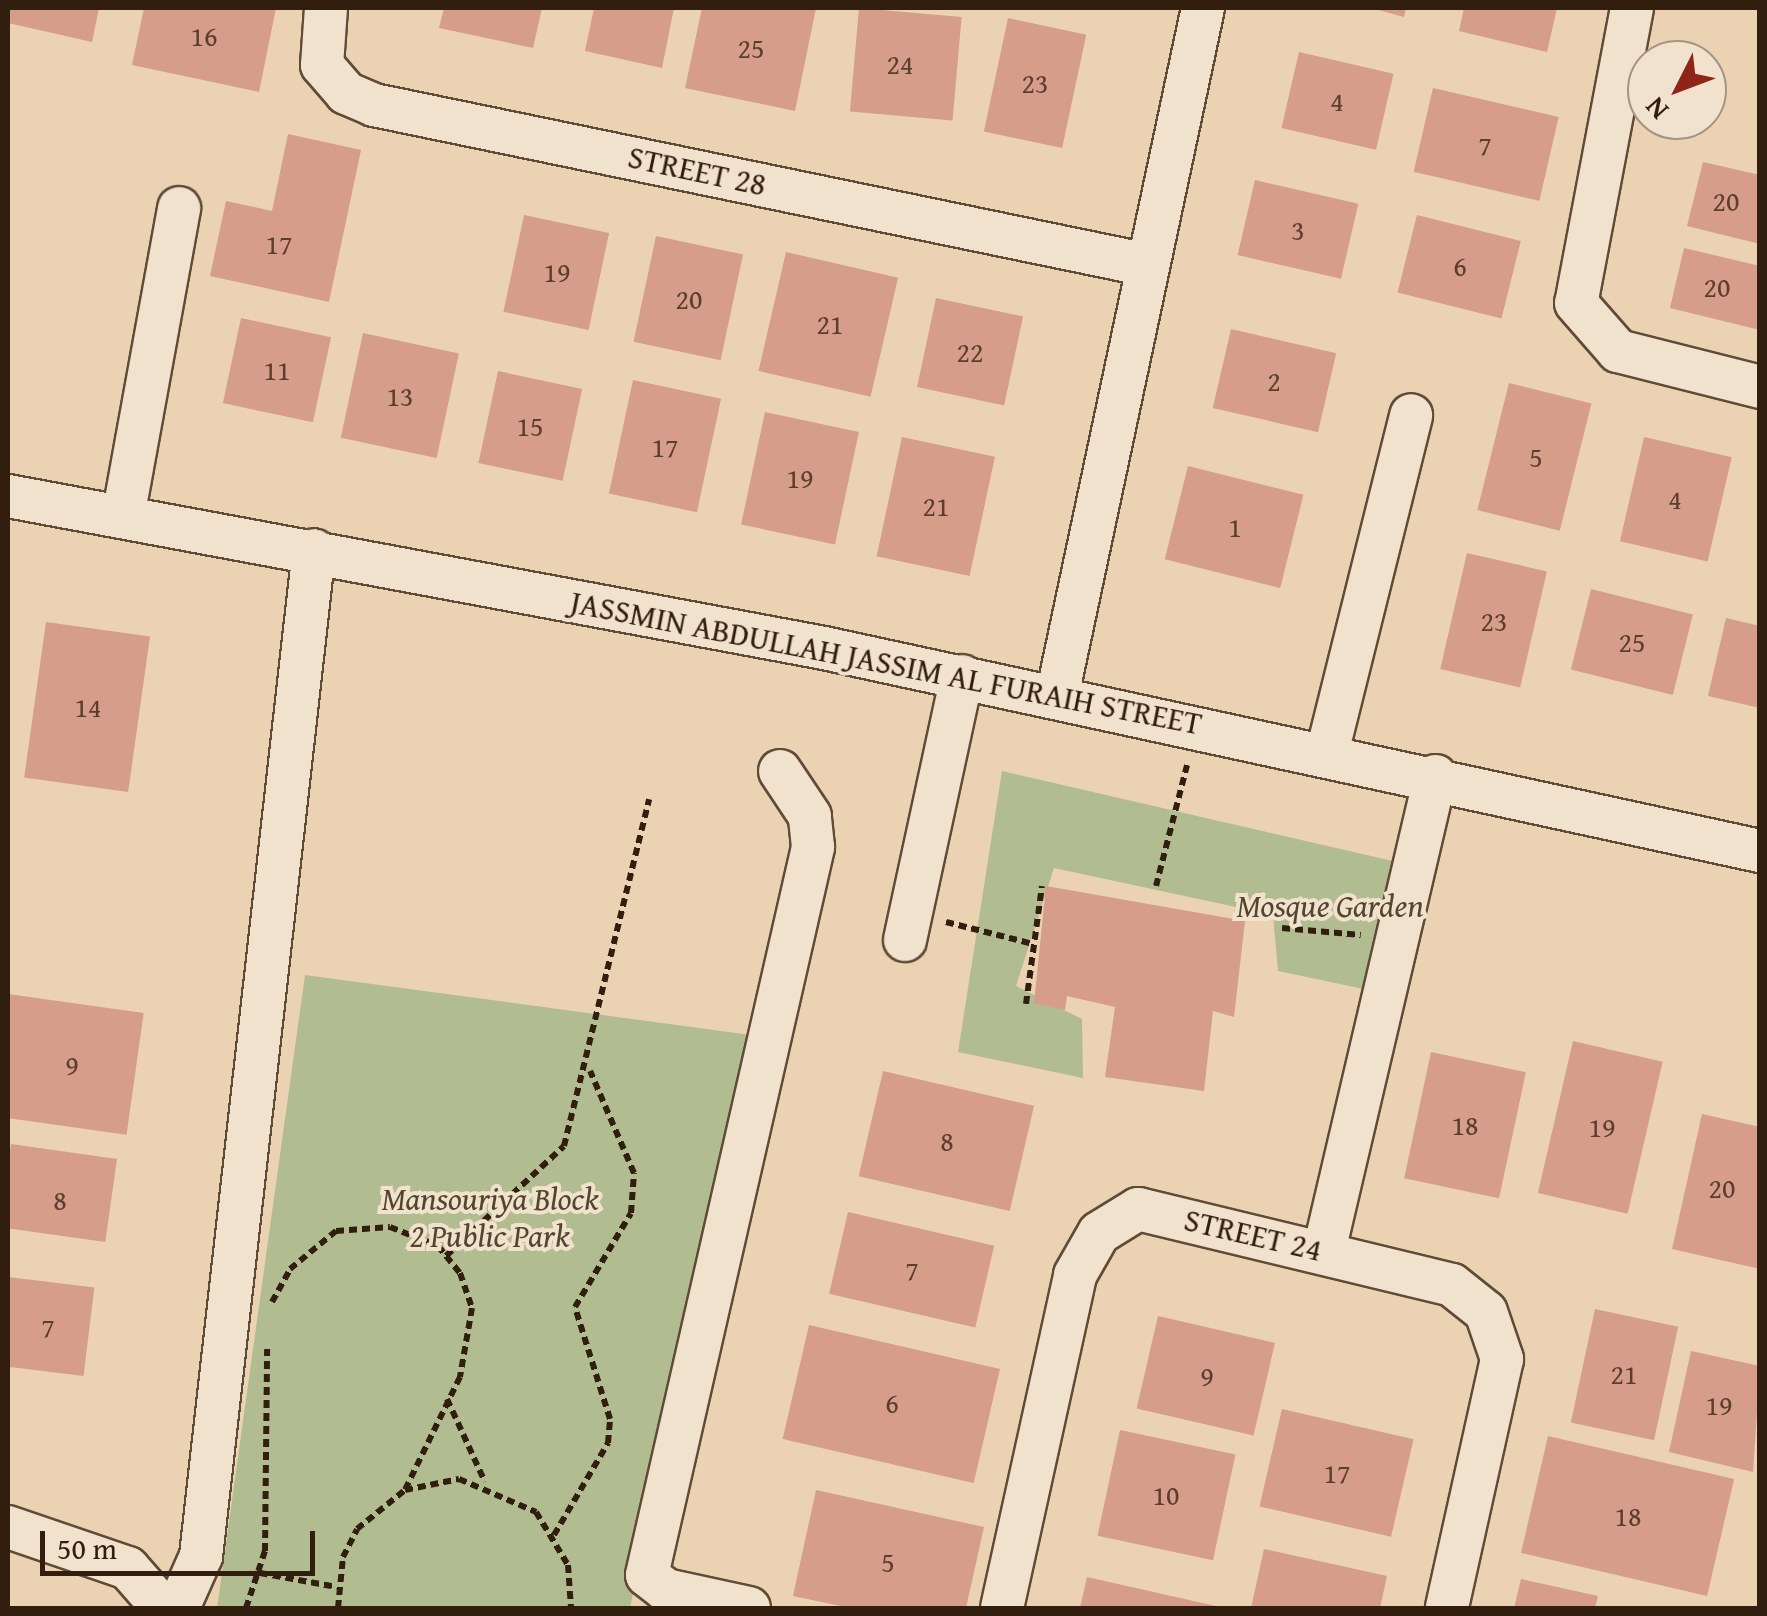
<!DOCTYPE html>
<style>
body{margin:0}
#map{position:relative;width:1767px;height:1616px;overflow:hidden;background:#ead2b3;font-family:"Gentium Book Plus",serif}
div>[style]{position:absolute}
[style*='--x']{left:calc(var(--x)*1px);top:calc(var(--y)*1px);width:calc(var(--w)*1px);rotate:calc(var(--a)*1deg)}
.green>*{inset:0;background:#b1bd91}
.building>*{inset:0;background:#d69d8b;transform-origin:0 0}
.path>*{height:6px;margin-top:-3px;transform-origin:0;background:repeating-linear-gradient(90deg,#321e0e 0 8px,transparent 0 13px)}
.roads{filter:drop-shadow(2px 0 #604b37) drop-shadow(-2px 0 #604b37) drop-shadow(0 2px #604b37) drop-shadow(0 -2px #604b37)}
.minor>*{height:42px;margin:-21px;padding:0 21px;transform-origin:21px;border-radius:21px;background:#f1e2ce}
span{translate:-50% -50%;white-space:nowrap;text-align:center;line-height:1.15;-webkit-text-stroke:8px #f1e2ce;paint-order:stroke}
.number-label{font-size:28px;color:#5b3e2d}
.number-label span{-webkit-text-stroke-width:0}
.street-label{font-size:32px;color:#321e0e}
.park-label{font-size:32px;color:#52462f;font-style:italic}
.frame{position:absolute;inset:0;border:10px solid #321e0e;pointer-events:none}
.north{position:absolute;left:1627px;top:40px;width:100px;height:100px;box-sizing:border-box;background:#f1e2ce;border:2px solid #a59481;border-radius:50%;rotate:228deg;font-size:28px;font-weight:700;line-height:40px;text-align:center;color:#321e0e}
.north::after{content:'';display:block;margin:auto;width:35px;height:45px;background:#8f2418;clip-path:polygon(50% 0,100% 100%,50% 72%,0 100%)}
.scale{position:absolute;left:40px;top:1531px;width:275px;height:45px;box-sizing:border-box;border:5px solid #321e0e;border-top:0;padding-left:12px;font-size:30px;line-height:35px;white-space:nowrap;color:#321e0e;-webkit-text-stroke:8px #f1e2ce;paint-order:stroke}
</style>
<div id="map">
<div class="green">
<div style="clip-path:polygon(1002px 771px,1397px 862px,1373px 991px,1278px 971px,1273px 915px,1054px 868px,1016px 986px,1082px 1019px,1083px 1078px,958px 1052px)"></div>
<div style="clip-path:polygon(305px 975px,751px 1035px,630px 1608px,217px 1608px)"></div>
</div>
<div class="building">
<div style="clip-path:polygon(8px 8px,99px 8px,92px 42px,8px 23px)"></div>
<div style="clip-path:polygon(144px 8px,276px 8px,259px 92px,132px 65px)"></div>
<div style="clip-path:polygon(444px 8px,542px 8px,533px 48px,439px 28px)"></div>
<div style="clip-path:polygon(594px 8px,674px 8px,662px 68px,585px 51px)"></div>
<div style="clip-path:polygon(702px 8px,816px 8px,795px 111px,685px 88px)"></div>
<div style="left:859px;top:8px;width:103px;height:104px;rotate:5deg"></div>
<div style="clip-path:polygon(1371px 8px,1406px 8px,1404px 17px)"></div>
<div style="clip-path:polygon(1464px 8px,1557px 8px,1547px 52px,1459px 31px)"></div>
<div style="left:1008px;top:18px;width:80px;height:116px;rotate:12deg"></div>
<div style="left:1299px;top:52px;width:97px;height:78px;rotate:13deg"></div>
<div style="left:1433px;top:88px;width:129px;height:86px;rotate:13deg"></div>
<div style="clip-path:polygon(288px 134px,361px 150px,329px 302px,210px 276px,226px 201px,272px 211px)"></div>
<div style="clip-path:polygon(1703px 162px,1760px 175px,1760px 244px,1687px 226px)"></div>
<div style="left:1255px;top:180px;width:106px;height:77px;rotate:13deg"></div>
<div style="left:524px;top:215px;width:87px;height:99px;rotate:12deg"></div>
<div style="left:1417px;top:215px;width:107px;height:80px;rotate:14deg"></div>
<div style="left:656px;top:236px;width:89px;height:108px;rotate:12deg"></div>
<div style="clip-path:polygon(1684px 248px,1760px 266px,1760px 330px,1670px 308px)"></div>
<div style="left:786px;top:252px;width:115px;height:122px;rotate:13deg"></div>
<div style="left:936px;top:298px;width:89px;height:91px;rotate:12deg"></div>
<div style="left:241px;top:318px;width:92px;height:87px;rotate:12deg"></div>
<div style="left:1231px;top:329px;width:108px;height:81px;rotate:13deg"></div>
<div style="left:363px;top:333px;width:98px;height:107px;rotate:12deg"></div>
<div style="left:498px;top:371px;width:86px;height:94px;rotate:12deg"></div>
<div style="left:633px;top:380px;width:90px;height:116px;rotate:12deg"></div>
<div style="left:1509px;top:383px;width:85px;height:131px;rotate:14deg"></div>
<div style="left:765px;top:412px;width:96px;height:115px;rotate:12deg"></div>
<div style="left:902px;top:437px;width:95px;height:122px;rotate:12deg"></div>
<div style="left:1644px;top:437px;width:90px;height:107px;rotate:13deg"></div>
<div style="left:1188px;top:466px;width:119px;height:96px;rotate:14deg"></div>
<div style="left:1467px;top:553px;width:82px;height:119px;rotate:13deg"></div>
<div style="left:1591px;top:589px;width:105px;height:83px;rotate:14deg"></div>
<div style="clip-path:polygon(1726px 618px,1760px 626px,1760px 708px,1708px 696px)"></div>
<div style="left:46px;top:622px;width:105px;height:157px;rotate:8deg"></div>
<div style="clip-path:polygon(1046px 886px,1245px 921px,1234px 1017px,1213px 1011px,1204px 1091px,1105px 1077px,1115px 1007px,1067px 996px,1065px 1010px,1034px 1003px)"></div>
<div style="left:8px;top:994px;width:137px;height:123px;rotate:8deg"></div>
<div style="left:1573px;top:1041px;width:92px;height:156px;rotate:13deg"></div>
<div style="left:1431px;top:1052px;width:97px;height:129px;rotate:12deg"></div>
<div style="left:883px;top:1071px;width:155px;height:108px;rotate:13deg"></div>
<div style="clip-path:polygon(1702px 1114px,1760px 1127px,1760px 1269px,1672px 1249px)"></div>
<div style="left:11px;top:1144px;width:107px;height:84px;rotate:8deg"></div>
<div style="left:848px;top:1212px;width:150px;height:84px;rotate:13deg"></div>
<div style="left:8px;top:1277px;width:87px;height:89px;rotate:7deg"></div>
<div style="left:1595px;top:1309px;width:85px;height:116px;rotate:12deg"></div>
<div style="left:1158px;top:1316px;width:120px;height:95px;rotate:13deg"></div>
<div style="left:809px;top:1325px;width:196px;height:117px;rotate:13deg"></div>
<div style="clip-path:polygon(1691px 1351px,1760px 1366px,1753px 1472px,1669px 1452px)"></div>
<div style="left:1282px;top:1409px;width:135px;height:100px;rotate:13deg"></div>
<div style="left:1120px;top:1430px;width:118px;height:108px;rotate:12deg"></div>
<div style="left:1548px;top:1436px;width:191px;height:120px;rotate:13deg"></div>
<div style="clip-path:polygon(816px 1490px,984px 1527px,966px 1608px,850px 1608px,793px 1596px)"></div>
<div style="clip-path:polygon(1264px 1549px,1387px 1576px,1380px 1608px,1251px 1608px)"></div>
<div style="clip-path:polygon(1087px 1577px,1220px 1607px,1220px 1608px,1080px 1608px)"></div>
<div style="clip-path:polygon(1521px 1579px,1598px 1596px,1595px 1608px,1514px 1608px)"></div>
</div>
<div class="path">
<div style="--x:1156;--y:886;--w:125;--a:-75.6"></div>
<div style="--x:946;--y:922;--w:90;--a:14.2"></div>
<div style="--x:1282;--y:928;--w:79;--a:5.1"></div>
<div style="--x:1026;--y:1004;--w:119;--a:-82.3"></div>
<div style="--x:446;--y:1256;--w:161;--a:-43"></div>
<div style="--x:564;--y:1146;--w:357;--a:-76.2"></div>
<div style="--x:272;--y:1302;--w:38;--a:-61"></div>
<div style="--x:290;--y:1269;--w:60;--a:-39.6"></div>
<div style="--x:336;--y:1231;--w:54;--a:-4.2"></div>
<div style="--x:390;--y:1227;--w:52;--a:21.6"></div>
<div style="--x:438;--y:1246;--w:35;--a:51"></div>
<div style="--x:460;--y:1273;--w:37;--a:71"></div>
<div style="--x:472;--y:1308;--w:70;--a:99.9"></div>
<div style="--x:460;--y:1377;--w:126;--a:116"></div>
<div style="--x:447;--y:1399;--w:91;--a:65.4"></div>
<div style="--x:554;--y:1535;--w:107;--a:-59.6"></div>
<div style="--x:608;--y:1443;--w:24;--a:-85"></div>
<div style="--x:610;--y:1419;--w:117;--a:-107.4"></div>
<div style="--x:575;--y:1307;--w:109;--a:-59.2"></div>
<div style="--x:631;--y:1213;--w:40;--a:-85.7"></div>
<div style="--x:634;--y:1173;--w:111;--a:-113.3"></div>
<div style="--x:260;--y:1573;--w:78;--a:10.3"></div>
<div style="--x:246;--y:1608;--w:60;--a:-71.6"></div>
<div style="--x:265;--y:1551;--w:202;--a:-89.4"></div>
<div style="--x:338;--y:1608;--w:51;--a:-84.4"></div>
<div style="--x:343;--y:1557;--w:31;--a:-63"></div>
<div style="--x:357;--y:1529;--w:62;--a:-39.1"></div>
<div style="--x:405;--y:1490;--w:55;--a:-11.5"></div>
<div style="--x:459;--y:1479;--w:84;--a:23.2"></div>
<div style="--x:536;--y:1512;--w:62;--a:58.9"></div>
<div style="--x:568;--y:1565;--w:43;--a:86"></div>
</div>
<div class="roads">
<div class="minor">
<div style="--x:326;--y:8;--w:57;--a:94"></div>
<div style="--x:322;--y:65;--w:37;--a:49"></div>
<div style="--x:346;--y:93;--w:30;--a:23"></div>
<div style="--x:374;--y:105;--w:785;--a:11.68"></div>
<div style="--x:1632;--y:8;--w:300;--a:100.7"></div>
<div style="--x:1576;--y:303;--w:64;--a:48.8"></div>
<div style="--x:1618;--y:351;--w:146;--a:14.2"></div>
<div style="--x:8;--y:496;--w:830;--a:10.55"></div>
<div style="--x:824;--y:648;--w:958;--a:12.24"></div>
<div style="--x:123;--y:517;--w:314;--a:-79.7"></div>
<div style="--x:1057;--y:696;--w:703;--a:-78.02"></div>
<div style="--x:1327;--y:753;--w:348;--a:-76"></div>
<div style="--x:905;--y:940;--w:270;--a:-77.8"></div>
<div style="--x:1324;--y:1251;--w:488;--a:-76.8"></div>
<div style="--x:8;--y:1527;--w:127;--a:18.9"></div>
<div style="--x:128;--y:1568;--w:53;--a:48.8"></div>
<div style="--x:178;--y:1608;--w:57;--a:-66.1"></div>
<div style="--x:201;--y:1556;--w:1012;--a:-83.59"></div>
<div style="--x:749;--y:1608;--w:85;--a:-167.8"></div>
<div style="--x:666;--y:1590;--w:24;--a:-142"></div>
<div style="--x:647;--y:1575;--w:747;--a:-77.15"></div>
<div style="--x:813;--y:847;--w:31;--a:-96"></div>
<div style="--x:810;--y:816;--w:54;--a:-123.7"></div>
<div style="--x:1002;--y:1608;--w:341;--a:-77.6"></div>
<div style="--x:1075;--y:1275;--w:48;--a:-60.3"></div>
<div style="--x:1099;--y:1233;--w:46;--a:-31.6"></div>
<div style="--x:1138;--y:1209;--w:323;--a:13.6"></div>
<div style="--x:1452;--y:1285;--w:43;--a:38.5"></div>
<div style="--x:1486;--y:1312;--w:50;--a:71.2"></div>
<div style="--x:1502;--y:1359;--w:255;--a:102.5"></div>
</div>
</div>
<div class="number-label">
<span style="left:204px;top:36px">16</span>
<span style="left:751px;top:48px">25</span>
<span style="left:900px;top:64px">24</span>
<span style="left:1035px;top:83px">23</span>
<span style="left:1337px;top:101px">4</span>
<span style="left:1485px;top:145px">7</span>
<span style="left:1726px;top:201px">20</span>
<span style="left:1298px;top:230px">3</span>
<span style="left:279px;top:244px">17</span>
<span style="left:1460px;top:266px">6</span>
<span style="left:557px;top:272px">19</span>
<span style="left:1717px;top:287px">20</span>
<span style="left:689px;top:299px">20</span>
<span style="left:830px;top:324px">21</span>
<span style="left:970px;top:352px">22</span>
<span style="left:277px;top:370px">11</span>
<span style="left:1274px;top:381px">2</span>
<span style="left:400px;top:396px">13</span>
<span style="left:530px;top:426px">15</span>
<span style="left:665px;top:447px">17</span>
<span style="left:1536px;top:457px">5</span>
<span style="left:800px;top:478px">19</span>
<span style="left:1675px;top:499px">4</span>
<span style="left:936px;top:506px">21</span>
<span style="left:1235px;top:527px">1</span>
<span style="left:1494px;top:621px">23</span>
<span style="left:1632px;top:642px">25</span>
<span style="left:88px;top:707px">14</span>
<span style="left:72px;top:1065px">9</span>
<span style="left:1465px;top:1125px">18</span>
<span style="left:1602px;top:1127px">19</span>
<span style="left:947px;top:1141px">8</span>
<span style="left:1722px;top:1188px">20</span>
<span style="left:60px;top:1200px">8</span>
<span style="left:912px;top:1270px">7</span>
<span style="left:48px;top:1327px">7</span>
<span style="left:1624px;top:1374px">21</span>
<span style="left:1207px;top:1376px">9</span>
<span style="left:892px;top:1403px">6</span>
<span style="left:1719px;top:1405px">19</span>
<span style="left:1337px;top:1473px">17</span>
<span style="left:1166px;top:1495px">10</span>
<span style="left:1628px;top:1516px">18</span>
<span style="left:888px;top:1562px">5</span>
</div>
<div class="street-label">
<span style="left:697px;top:171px;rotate:12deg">STREET 28</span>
<span style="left:886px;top:663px;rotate:11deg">JASSMIN ABDULLAH JASSIM AL FURAIH STREET</span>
<span style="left:1253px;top:1235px;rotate:13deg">STREET 24</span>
</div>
<div class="park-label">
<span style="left:1330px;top:906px">Mosque Garden</span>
<span style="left:490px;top:1218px">Mansouriya Block<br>2 Public Park</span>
</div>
<div class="frame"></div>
<div class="north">N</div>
<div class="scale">50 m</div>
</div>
